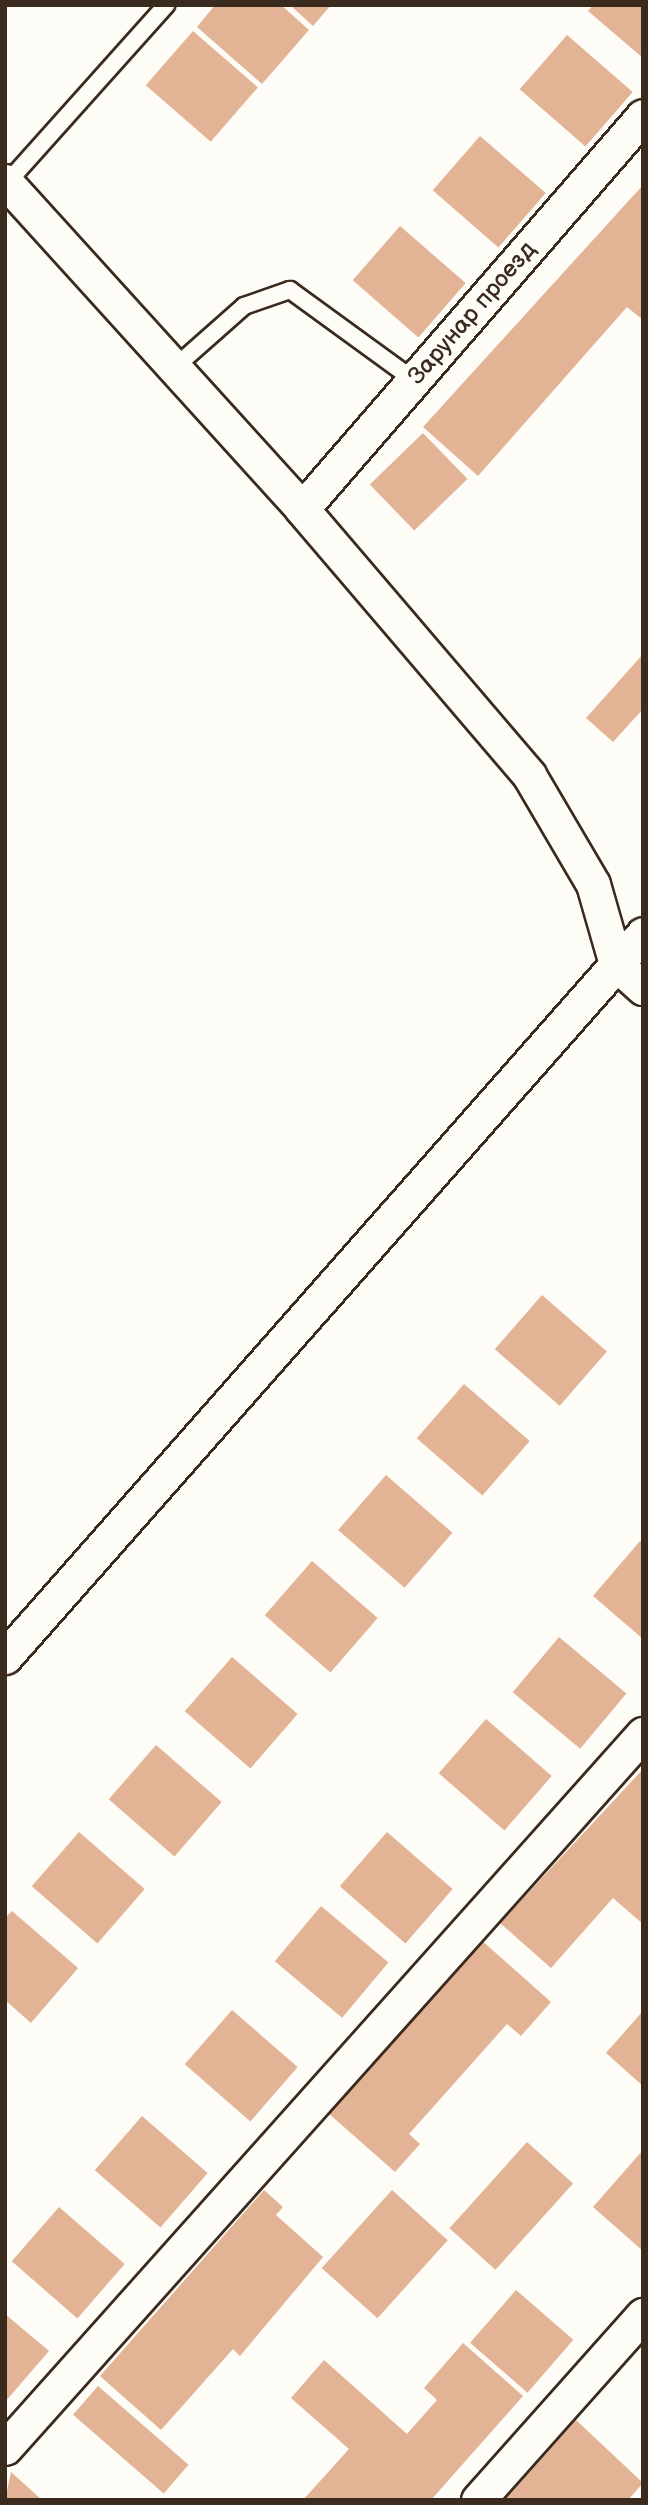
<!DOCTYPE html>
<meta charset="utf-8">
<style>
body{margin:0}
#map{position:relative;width:648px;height:2505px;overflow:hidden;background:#fdfcf7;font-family:"Balsamiq Sans",sans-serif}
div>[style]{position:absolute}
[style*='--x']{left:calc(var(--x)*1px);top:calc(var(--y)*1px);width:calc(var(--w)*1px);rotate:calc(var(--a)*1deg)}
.building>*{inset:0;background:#e3b395;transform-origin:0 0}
.roads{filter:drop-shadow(2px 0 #3b2a1e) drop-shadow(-2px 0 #3b2a1e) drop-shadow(0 2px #3b2a1e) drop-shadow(0 -2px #3b2a1e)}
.lane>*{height:16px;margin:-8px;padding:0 8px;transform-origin:8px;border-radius:8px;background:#fdfcf7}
.street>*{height:33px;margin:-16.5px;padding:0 16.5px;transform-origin:16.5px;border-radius:16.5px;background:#fdfcf7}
span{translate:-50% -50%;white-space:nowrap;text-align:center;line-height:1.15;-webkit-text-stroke:5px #fdfcf7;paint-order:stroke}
.street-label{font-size:24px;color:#3b2a1e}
.frame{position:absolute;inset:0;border:7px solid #3b2a1e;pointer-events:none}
</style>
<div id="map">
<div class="building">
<div style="clip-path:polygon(215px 5px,281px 5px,309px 30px,262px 84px,197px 27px)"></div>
<div style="clip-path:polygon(290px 5px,331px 5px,313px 26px)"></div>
<div style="clip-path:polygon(593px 5px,643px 5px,643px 58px,588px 11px)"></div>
<div style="left:193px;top:31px;width:86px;height:72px;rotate:41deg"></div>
<div style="left:567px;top:35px;width:87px;height:72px;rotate:41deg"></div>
<div style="left:480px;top:136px;width:87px;height:72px;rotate:41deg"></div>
<div style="clip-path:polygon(643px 185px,643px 320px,627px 307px,478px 476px,423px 427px)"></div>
<div style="left:400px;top:226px;width:87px;height:72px;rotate:41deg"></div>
<div style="left:423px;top:433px;width:64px;height:74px;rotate:46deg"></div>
<div style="clip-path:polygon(643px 654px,643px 709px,613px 742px,586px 718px)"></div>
<div style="left:542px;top:1295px;width:86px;height:72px;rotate:41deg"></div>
<div style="left:464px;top:1384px;width:87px;height:72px;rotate:41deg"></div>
<div style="left:386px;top:1475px;width:88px;height:73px;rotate:41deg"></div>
<div style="clip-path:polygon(640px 1541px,643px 1543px,643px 1639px,593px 1596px)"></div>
<div style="left:312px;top:1561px;width:87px;height:72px;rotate:41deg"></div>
<div style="left:559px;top:1637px;width:88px;height:72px;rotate:40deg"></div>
<div style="left:232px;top:1657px;width:87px;height:72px;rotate:41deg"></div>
<div style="left:486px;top:1719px;width:87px;height:72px;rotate:41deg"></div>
<div style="left:156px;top:1745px;width:87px;height:72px;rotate:41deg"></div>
<div style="clip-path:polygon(643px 1769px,643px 1924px,613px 1898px,551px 1968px,500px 1923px)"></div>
<div style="left:79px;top:1832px;width:87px;height:72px;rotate:41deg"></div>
<div style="left:387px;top:1832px;width:87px;height:72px;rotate:41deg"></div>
<div style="left:321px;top:1906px;width:88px;height:72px;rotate:40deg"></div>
<div style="clip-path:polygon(12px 1911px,78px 1968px,31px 2023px,5px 2000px,5px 1918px)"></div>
<div style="clip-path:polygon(480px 1939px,551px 2002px,521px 2036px,507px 2024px,409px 2134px,420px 2144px,395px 2172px,327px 2112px)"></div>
<div style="left:232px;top:2010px;width:87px;height:72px;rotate:41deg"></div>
<div style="clip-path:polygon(643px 2011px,643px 2086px,606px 2053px)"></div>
<div style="left:142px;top:2116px;width:87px;height:72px;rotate:41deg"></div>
<div style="left:527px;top:2142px;width:62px;height:116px;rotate:42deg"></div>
<div style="clip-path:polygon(643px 2150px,643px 2251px,593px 2207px)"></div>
<div style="clip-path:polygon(264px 2190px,283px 2207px,276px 2215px,323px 2257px,240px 2356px,233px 2349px,161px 2430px,100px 2376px)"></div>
<div style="left:392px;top:2190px;width:75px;height:105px;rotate:42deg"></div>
<div style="left:59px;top:2207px;width:87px;height:72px;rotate:41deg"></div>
<div style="left:516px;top:2290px;width:76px;height:70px;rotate:41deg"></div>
<div style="clip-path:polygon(5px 2314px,49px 2351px,5px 2402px)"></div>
<div style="clip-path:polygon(463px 2343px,523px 2396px,431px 2500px,303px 2500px,349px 2449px,291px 2398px,324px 2360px,407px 2434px,437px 2400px,424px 2388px)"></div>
<div style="left:98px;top:2386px;width:120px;height:38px;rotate:41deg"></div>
<div style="clip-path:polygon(576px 2420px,643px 2483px,628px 2500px,505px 2500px)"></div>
<div style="clip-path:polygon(11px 2472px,42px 2500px,5px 2500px)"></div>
</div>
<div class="roads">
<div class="lane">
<div style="--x:7;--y:183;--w:239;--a:-48.2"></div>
<div style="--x:174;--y:368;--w:94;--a:-41.5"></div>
<div style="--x:244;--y:306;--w:49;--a:-19.2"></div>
<div style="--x:290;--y:290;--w:153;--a:36"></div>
</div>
<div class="street">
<div style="--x:5;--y:181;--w:442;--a:47.8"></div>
<div style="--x:302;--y:509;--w:350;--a:49.5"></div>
<div style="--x:529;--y:775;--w:126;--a:59.6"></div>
<div style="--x:593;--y:884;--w:83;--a:74"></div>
<div style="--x:616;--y:964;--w:36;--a:42"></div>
<div style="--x:302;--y:509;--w:520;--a:-49.05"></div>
<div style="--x:5;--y:1657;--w:964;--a:-48.57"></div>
<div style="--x:5;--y:2448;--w:958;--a:-48.22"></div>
<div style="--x:478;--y:2500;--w:248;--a:-48.3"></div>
</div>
</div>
<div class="street-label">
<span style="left:472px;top:313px;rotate:-49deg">Зарунар проезд</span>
</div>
<div class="frame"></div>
</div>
